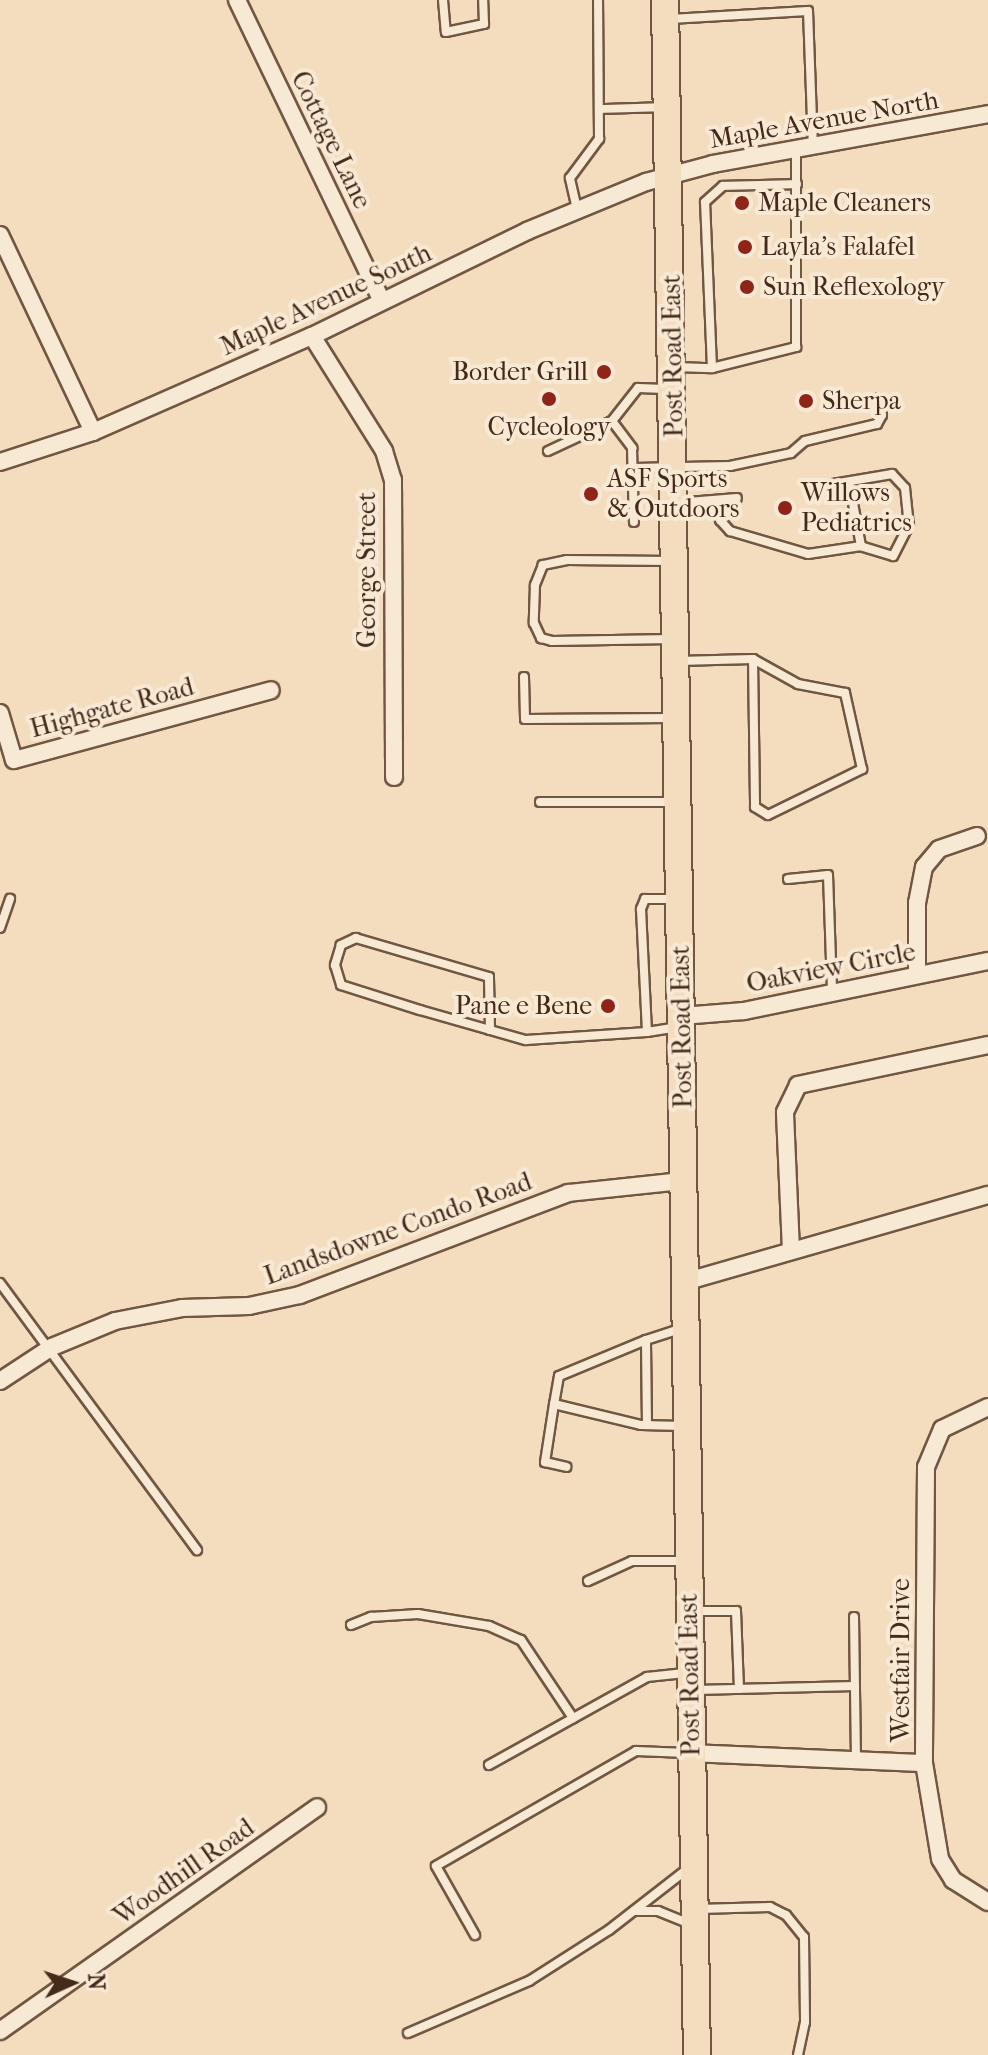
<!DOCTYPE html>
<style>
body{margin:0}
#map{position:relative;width:988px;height:2055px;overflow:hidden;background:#f4ddbf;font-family:"IM FELL French Canon",serif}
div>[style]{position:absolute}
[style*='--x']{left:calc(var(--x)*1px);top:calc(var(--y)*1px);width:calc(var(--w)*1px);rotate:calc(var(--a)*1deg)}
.roads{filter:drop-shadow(2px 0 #715742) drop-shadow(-2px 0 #715742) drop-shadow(0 2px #715742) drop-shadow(0 -2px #715742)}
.lane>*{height:8px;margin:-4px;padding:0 4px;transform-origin:4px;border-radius:4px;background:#f8e9d5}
.street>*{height:16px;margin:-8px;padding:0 8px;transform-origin:8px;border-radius:8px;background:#f8e9d5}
.primary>*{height:26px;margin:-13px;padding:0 13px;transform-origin:13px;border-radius:13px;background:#f4ddbf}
.dots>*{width:22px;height:22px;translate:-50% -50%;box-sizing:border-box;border:4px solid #f8e9d5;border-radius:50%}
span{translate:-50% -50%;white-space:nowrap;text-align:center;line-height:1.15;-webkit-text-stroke:8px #f8e9d5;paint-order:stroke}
.street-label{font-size:26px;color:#452a19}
.poi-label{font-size:26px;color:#452a19}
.left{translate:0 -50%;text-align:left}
.right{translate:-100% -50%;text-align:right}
.north{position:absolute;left:32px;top:1943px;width:80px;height:80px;-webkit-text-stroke:6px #f8e9d5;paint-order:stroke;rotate:87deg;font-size:22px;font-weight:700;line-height:32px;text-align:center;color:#452a19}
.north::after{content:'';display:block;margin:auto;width:28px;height:36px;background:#452a19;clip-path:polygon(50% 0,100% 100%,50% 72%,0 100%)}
</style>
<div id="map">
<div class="roads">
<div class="lane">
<div style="--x:443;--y:0;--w:32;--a:85"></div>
<div style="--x:446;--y:32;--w:39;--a:-12"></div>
<div style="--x:484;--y:24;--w:24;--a:-92"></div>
<div style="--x:670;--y:19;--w:138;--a:-3.3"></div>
<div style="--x:808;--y:11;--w:134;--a:87.9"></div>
<div style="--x:601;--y:109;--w:63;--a:-1.8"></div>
<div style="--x:577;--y:209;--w:32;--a:-103"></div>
<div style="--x:570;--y:178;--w:49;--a:-53.4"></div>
<div style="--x:599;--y:139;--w:139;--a:-90.4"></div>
<div style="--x:676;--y:367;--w:36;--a:2"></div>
<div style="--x:712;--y:368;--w:87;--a:-14"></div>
<div style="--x:796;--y:347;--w:198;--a:-90"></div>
<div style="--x:712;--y:368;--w:166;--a:-92.4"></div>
<div style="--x:705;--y:202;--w:24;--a:-42"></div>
<div style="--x:723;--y:186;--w:74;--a:-1.5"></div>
<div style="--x:612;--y:421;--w:34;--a:53"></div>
<div style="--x:632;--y:448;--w:74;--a:88.5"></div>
<div style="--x:548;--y:451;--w:71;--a:-25.1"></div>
<div style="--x:612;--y:421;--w:42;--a:-51.8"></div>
<div style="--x:638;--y:388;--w:27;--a:2"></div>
<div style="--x:634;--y:468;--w:96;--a:-1.2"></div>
<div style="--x:730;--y:466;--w:62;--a:-12"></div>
<div style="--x:791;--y:453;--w:18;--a:-41"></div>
<div style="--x:805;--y:441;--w:74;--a:-13.3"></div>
<div style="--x:877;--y:424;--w:10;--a:-61"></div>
<div style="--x:882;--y:415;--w:17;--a:-100"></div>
<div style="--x:827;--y:485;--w:66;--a:-9.6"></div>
<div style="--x:892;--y:474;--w:19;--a:47"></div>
<div style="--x:905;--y:488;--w:37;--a:84"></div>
<div style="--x:909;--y:525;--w:35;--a:117"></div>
<div style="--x:893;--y:556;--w:34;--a:-163"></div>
<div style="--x:715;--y:500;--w:21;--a:76"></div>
<div style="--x:720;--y:520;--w:15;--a:48"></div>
<div style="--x:730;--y:531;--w:81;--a:16.4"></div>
<div style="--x:808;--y:554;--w:54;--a:-8.6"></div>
<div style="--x:861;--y:546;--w:65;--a:-100.6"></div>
<div style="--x:676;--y:503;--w:61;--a:-4.7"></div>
<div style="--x:671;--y:561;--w:104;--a:-179.4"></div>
<div style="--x:567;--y:560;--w:25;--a:168"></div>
<div style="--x:543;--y:565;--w:22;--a:112"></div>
<div style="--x:535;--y:585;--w:38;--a:92"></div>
<div style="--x:534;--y:623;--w:17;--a:65"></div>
<div style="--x:541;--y:638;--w:11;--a:15"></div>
<div style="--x:552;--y:641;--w:120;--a:-1"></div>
<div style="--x:678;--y:661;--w:75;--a:-1.5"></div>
<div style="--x:753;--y:659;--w:148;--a:89.2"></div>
<div style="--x:755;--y:807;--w:15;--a:32"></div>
<div style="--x:768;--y:815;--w:105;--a:-26.1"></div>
<div style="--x:862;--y:769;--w:78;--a:-102.6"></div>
<div style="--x:845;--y:693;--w:48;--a:-169.2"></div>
<div style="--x:798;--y:684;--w:51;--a:-150.9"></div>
<div style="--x:524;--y:677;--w:42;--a:88.6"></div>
<div style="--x:525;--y:719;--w:148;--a:-0.4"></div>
<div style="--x:540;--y:802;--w:134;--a:0"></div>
<div style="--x:788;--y:879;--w:40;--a:-5.7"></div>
<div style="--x:828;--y:875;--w:117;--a:88"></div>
<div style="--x:676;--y:899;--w:31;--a:180"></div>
<div style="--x:645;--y:899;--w:11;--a:112"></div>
<div style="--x:641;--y:909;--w:123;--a:87.2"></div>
<div style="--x:647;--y:1032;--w:30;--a:-9"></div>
<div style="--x:0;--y:928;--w:31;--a:-71"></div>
<div style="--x:490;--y:1030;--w:53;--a:-91.1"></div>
<div style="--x:489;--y:977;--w:139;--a:-163.7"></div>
<div style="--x:356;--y:938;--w:17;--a:155"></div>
<div style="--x:341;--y:945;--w:21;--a:107"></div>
<div style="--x:335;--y:965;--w:21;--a:73"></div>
<div style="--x:341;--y:985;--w:83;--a:17.6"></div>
<div style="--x:420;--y:1010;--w:73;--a:15.9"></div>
<div style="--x:490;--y:1030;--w:37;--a:16"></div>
<div style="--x:526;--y:1040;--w:121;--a:-3.8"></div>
<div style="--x:0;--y:1283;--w:332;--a:53.6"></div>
<div style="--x:646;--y:1340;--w:36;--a:-18"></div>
<div style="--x:554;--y:1404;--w:59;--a:98.8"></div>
<div style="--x:545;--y:1462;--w:22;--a:13"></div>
<div style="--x:647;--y:1425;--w:85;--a:-90.7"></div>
<div style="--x:646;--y:1340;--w:94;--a:157.5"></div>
<div style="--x:559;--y:1376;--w:28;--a:100"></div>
<div style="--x:554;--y:1404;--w:89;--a:13.6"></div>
<div style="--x:641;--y:1425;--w:42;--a:1.4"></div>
<div style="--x:588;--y:1581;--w:48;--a:-24.4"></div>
<div style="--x:632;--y:1561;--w:55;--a:0"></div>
<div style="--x:693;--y:1611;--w:43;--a:0"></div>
<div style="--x:736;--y:1611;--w:78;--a:87.8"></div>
<div style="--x:854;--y:1617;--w:144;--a:89.2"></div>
<div style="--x:351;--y:1625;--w:22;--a:-22"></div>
<div style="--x:371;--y:1617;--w:47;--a:-3.7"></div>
<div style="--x:418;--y:1614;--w:72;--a:9.6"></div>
<div style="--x:489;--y:1626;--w:35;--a:24"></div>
<div style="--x:521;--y:1640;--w:94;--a:56.3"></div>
<div style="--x:695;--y:1690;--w:160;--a:-1.4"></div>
<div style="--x:489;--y:1765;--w:181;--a:-29.1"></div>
<div style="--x:647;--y:1677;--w:38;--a:-6"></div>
<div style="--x:698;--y:1909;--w:72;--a:-1.6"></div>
<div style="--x:770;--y:1907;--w:18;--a:27"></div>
<div style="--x:786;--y:1915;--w:28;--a:51"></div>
<div style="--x:804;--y:1937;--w:85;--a:89.3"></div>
<div style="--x:805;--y:2022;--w:34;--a:102"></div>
<div style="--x:634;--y:1911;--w:24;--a:0"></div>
<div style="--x:658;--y:1911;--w:35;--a:22"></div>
<div style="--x:475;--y:1935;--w:79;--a:-119.5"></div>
<div style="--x:436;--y:1866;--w:231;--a:-29.9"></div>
<div style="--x:636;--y:1751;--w:51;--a:2.2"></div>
<div style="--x:408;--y:2033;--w:132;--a:-23.3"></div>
<div style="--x:529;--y:1981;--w:95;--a:-32.5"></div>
<div style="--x:609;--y:1930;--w:103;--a:-37.9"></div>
</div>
<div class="street">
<div style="--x:237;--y:0;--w:334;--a:64.3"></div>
<div style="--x:0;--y:235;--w:218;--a:64.7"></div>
<div style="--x:312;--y:336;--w:136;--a:57.9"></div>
<div style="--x:384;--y:451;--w:30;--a:73"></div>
<div style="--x:393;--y:480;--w:297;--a:89.8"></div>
<div style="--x:0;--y:462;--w:98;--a:-17.9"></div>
<div style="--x:93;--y:432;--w:239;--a:-23.7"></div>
<div style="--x:312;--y:336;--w:239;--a:-26"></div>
<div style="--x:527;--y:231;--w:129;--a:-22.4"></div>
<div style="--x:646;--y:182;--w:69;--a:-15"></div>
<div style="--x:713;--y:164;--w:280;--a:-10.3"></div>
<div style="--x:0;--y:713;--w:49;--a:73.4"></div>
<div style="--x:14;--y:760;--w:266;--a:-15.2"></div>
<div style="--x:917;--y:975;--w:72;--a:-90"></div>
<div style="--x:917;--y:903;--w:37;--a:-79"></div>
<div style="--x:924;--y:867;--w:23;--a:-50"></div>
<div style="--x:939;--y:849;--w:40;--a:-18.9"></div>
<div style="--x:682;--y:1016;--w:62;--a:-4.6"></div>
<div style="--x:744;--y:1011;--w:249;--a:-11.6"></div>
<div style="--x:791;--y:1251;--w:139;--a:-92.5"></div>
<div style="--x:785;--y:1112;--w:30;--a:-64"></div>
<div style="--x:798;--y:1085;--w:194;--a:-11.9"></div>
<div style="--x:684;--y:1282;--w:316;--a:-16"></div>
<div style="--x:0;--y:1381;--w:62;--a:-33.2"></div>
<div style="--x:52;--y:1347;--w:68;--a:-22.4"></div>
<div style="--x:115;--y:1321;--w:68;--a:-11"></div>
<div style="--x:182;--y:1308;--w:67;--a:-1.7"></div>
<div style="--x:249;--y:1306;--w:52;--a:-12.2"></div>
<div style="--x:300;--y:1295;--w:287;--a:-20.8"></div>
<div style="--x:568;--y:1193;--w:116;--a:-6"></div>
<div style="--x:988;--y:1407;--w:51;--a:154.4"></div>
<div style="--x:942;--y:1429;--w:41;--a:112.8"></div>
<div style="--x:926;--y:1467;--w:296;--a:90.4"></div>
<div style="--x:924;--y:1763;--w:97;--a:80.5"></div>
<div style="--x:940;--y:1859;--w:25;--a:58"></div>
<div style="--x:953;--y:1880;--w:41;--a:32.2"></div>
<div style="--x:692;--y:1753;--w:232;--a:2.5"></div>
<div style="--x:0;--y:2031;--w:388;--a:-35.2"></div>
</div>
<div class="primary">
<div style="--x:665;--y:0;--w:2055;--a:89.11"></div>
</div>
</div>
<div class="dots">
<div style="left:742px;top:203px;background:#8f2418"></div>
<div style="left:745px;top:247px;background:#8f2418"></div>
<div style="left:747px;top:287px;background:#8f2418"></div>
<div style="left:604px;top:372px;background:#8f2418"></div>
<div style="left:549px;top:399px;background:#8f2418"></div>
<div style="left:806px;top:401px;background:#8f2418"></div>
<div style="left:591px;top:494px;background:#8f2418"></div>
<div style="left:785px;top:508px;background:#8f2418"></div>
<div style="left:608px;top:1006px;background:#8f2418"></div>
</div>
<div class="street-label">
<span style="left:824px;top:120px;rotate:-10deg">Maple Avenue North</span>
<span style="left:331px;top:140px;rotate:64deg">Cottage Lane</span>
<span style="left:326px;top:300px;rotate:-25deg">Maple Avenue South</span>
<span style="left:673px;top:356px;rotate:-91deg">Post Road East</span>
<span style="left:367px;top:570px;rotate:-90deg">George Street</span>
<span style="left:112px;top:708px;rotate:-15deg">Highgate Road</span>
<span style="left:831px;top:968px;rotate:-11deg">Oakview Circle</span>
<span style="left:682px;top:1027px;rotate:-91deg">Post Road East</span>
<span style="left:398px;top:1229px;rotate:-20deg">Landsdowne Condo Road</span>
<span style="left:901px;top:1660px;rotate:-90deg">Westfair Drive</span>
<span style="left:690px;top:1675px;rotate:-91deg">Post Road East</span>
<span style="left:184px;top:1872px;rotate:-35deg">Woodhill Road</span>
</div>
<div class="poi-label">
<span class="left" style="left:758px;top:203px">Maple Cleaners</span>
<span class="left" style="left:761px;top:247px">Layla's Falafel</span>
<span class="left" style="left:763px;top:287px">Sun Reflexology</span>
<span class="right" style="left:588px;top:372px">Border Grill</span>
<span class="left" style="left:822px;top:401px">Sherpa</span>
<span style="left:549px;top:427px">Cycleology</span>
<span class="left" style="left:607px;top:494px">ASF Sports<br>&amp; Outdoors</span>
<span class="left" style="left:801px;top:508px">Willows<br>Pediatrics</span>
<span class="right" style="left:592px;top:1006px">Pane e Bene</span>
</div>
<div class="north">N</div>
</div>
